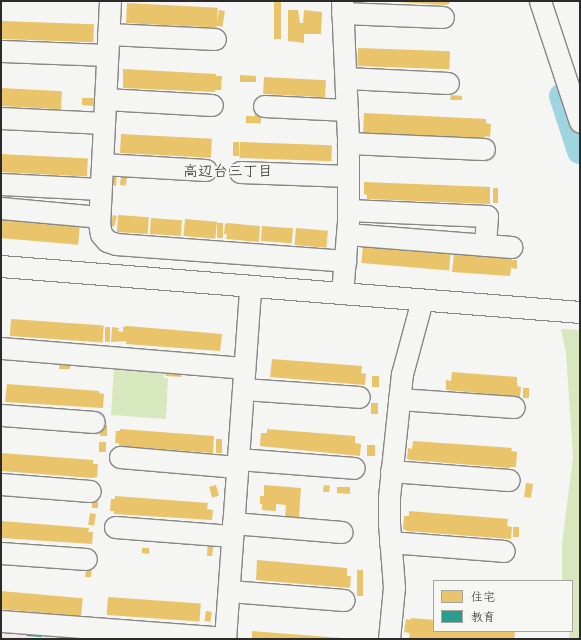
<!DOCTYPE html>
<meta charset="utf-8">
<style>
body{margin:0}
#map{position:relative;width:581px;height:640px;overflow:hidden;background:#f5f5f3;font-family:"Balsamiq Sans","Klee One",sans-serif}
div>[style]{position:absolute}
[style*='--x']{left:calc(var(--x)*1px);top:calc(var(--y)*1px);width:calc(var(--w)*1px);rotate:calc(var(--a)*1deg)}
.built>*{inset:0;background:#f3e9e5}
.green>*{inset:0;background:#d7e8bf}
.homes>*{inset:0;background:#e9c46a;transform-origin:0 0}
.schools>*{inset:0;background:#2a9d8f;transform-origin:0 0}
.river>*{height:26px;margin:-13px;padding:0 13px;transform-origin:13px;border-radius:13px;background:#9fd4e1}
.roads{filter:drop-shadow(1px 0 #868685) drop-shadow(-1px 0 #868685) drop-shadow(0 1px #868685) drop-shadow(0 -1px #868685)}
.minor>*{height:21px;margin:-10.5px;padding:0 10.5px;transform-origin:10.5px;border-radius:10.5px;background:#f5f5f3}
span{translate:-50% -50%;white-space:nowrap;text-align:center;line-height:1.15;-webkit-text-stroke:4px #f6f6f2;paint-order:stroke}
.neighbourhood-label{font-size:15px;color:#2b2b2b}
.frame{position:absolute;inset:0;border:2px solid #2b2b2b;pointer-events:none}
.legend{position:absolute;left:433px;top:580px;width:140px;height:52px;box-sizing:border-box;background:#f6f6f2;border:1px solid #a5a5a2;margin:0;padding:5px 7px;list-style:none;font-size:12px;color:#2b2b2b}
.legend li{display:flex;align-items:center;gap:8px;height:20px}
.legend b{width:20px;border:1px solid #a5a5a2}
</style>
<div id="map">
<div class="built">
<div style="clip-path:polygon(1px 628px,154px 639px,1px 639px)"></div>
</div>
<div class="green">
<div style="clip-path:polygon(561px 329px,580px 330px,580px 639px,569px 639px,569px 631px,572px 631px,572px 581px,562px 581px,562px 544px,573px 457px,566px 353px)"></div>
<div style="clip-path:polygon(114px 367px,164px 370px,164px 378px,168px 378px,166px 419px,111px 415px)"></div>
</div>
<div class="homes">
<div style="left:274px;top:1px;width:7px;height:38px"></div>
<div style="clip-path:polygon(383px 1px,450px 1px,449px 4px,444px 5px)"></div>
<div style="left:127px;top:3px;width:91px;height:20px;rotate:3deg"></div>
<div style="left:219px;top:10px;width:6px;height:16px;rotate:9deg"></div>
<div style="clip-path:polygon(288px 10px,298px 10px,300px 23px,303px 23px,304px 10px,322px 12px,321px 34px,304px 34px,304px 43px,288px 41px)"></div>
<div style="left:2px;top:21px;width:92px;height:18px;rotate:2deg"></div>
<div style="left:358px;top:48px;width:92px;height:18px;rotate:2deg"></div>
<div style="clip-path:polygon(123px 69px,216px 74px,216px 76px,222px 76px,221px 90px,215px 90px,215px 92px,123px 88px)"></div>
<div style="clip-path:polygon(240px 75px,256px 76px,256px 82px,240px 82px)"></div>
<div style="left:264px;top:77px;width:62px;height:17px;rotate:3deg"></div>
<div style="left:1px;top:88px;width:61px;height:18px;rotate:3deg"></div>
<div style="clip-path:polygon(451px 95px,462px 96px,462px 100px,450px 100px)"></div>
<div style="clip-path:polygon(82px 98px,95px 98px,94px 106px,82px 105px)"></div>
<div style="left:255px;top:112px;width:7px;height:11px;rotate:8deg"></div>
<div style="clip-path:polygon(364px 113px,486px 119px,486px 123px,491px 124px,490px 137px,485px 136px,485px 139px,363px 133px)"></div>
<div style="left:246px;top:116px;width:8px;height:7px"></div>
<div style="left:121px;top:134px;width:91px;height:19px;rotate:3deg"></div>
<div style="left:233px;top:142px;width:6px;height:14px"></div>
<div style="left:240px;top:142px;width:92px;height:16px;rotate:2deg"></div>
<div style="left:1px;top:154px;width:87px;height:18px;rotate:3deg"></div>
<div style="left:122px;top:171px;width:6px;height:14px;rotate:9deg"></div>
<div style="clip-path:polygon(113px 174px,117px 175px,116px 186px,111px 185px)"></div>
<div style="clip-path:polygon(364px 182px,490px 187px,490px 204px,367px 199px,367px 195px,364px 194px)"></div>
<div style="left:493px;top:188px;width:5px;height:15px"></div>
<div style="left:113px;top:215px;width:4px;height:11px;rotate:14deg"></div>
<div style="left:118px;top:215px;width:31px;height:17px;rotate:4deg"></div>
<div style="left:151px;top:218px;width:31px;height:16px;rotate:4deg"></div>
<div style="left:185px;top:219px;width:32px;height:17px;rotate:5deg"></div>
<div style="left:1px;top:220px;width:79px;height:18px;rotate:5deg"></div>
<div style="left:217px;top:223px;width:6px;height:15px"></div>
<div style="clip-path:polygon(228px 223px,260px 226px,259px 242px,226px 239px,227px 234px,224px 234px,225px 224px)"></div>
<div style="left:262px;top:226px;width:31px;height:15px;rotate:4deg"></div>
<div style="left:296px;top:228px;width:32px;height:17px;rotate:5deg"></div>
<div style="left:363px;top:245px;width:88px;height:18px;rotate:5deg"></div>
<div style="clip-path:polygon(454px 253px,512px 257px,512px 260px,517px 260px,517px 269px,511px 268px,510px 276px,452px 272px)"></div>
<div style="left:11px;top:319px;width:93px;height:17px;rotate:4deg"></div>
<div style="clip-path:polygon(127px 326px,222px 334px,220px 351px,126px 344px,126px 341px,111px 342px,112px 327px,119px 328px,118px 331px,123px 332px,123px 327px)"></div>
<div style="left:105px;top:327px;width:5px;height:15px"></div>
<div style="clip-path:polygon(272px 359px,362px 366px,361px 373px,366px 374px,365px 385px,270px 377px)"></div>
<div style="clip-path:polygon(60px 360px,71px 361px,70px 369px,59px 369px)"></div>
<div style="left:166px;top:370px;width:16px;height:6px;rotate:4deg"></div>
<div style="clip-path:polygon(452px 372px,517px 377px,517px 386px,521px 387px,520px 397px,446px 390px,446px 380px,451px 381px)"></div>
<div style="left:372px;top:376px;width:7px;height:11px"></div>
<div style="clip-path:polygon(7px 384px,99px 391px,99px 393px,104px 394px,103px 408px,5px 402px)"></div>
<div style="left:523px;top:388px;width:6px;height:10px"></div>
<div style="left:371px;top:403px;width:7px;height:11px"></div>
<div style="left:100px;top:425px;width:7px;height:11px"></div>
<div style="clip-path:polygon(120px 429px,214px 436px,213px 453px,119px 446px,119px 443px,115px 443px,116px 431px,120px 431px)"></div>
<div style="clip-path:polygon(267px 429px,355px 436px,355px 443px,361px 444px,360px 456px,260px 446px,261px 433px,267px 433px)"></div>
<div style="left:216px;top:439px;width:6px;height:14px"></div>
<div style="clip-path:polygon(413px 441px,512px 448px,511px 451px,517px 452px,516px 467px,510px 467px,510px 468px,411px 460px,407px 459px,408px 448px,412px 449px)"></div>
<div style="left:99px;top:442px;width:7px;height:10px"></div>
<div style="left:367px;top:445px;width:8px;height:11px"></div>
<div style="clip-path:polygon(1px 453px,93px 460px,93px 464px,98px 464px,97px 477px,92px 478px,1px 471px)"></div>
<div style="left:526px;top:483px;width:7px;height:14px;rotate:8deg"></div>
<div style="left:216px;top:485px;width:11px;height:7px;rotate:75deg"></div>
<div style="clip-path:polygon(264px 485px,301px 488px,299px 518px,285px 517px,286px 505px,276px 504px,276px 511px,262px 510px,262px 504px,260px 504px,260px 496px,264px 496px)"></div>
<div style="clip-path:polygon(324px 485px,330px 486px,329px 492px,323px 492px)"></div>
<div style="clip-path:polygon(337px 487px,350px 487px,350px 494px,337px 493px)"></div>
<div style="left:92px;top:494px;width:6px;height:14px"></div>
<div style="clip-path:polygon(115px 496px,208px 503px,207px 509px,213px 510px,212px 520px,114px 514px,114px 511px,110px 511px,111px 499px,115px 499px)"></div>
<div style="clip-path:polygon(409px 511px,508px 519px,507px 526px,512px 527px,511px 539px,407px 531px,403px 529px,404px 516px,409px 516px)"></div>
<div style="left:90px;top:513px;width:6px;height:12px;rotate:9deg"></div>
<div style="clip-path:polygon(1px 521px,89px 528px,88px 532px,93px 532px,92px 544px,1px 538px)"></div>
<div style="left:513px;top:527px;width:6px;height:10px"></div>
<div style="clip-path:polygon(208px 541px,214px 541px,212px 556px,207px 556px)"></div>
<div style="clip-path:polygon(142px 548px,149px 548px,149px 554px,142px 553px)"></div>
<div style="clip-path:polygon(257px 560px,347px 568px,347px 576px,351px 576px,350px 588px,256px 580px)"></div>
<div style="clip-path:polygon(87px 563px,92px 563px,91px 577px,85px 577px)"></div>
<div style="left:357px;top:570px;width:6px;height:26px"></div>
<div style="left:1px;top:591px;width:82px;height:18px;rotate:5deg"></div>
<div style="left:108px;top:597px;width:93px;height:18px;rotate:4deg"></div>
<div style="left:206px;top:611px;width:6px;height:10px;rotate:9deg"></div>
<div style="clip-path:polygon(411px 618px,434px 620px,434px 631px,515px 631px,514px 639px,409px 638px,410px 633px,404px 632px,406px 619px,411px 620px)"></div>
<div style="clip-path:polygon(252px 631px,342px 638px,252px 639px)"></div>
</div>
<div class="schools">
<div style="left:27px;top:630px;width:15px;height:6px;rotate:4deg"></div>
</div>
<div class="river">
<div style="--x:562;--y:96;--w:58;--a:71.9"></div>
</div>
<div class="roads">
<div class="minor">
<div style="--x:110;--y:1;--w:222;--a:92.8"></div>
<div style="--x:99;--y:223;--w:11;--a:80"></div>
<div style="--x:101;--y:234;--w:9;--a:49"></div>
<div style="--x:107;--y:241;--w:9;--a:18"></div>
<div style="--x:116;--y:244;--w:230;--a:4.2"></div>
<div style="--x:342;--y:1;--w:135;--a:87.5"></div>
<div style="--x:348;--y:136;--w:86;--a:90"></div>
<div style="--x:348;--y:222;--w:71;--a:94.8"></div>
<div style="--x:540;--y:1;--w:127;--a:71.7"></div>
<div style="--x:342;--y:13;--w:101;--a:2.3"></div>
<div style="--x:108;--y:34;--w:107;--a:2.7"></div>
<div style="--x:2;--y:51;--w:105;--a:2.2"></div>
<div style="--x:346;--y:78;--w:102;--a:2.8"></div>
<div style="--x:105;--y:99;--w:107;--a:3.2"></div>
<div style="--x:264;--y:106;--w:83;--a:2.8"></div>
<div style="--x:1;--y:118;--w:103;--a:2.8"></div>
<div style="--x:348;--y:143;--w:136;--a:2.5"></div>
<div style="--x:102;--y:164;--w:104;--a:3.3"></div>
<div style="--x:240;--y:172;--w:108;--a:2.1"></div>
<div style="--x:1;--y:184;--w:99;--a:2.9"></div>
<div style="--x:1;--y:208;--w:98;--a:5.2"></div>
<div style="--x:348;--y:210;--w:139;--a:2.5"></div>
<div style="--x:487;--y:216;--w:29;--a:94"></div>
<div style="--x:347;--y:234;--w:165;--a:4.5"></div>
<div style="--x:1;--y:266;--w:581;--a:4.54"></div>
<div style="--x:1;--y:348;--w:244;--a:4.7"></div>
<div style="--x:243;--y:389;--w:116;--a:3.9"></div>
<div style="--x:399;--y:399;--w:115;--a:4"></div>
<div style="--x:1;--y:415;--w:93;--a:4.3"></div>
<div style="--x:120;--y:457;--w:117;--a:4.9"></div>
<div style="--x:238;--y:459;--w:116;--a:4.4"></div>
<div style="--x:391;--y:471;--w:118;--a:4.4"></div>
<div style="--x:1;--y:484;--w:89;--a:4.5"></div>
<div style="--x:233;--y:523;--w:109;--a:4.7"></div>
<div style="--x:115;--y:527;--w:117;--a:4.4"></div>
<div style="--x:390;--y:542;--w:114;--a:4.5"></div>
<div style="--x:1;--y:553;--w:85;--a:4"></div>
<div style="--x:229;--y:591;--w:115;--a:4.5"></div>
<div style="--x:1;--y:621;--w:225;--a:4.3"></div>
<div style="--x:225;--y:639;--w:354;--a:-85.9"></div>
<div style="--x:389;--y:639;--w:52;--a:-84.5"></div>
<div style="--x:394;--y:587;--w:63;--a:-94.5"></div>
<div style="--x:389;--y:524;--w:27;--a:-90"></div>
<div style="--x:389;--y:497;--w:124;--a:-84"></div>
<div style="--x:402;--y:374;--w:77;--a:-74.9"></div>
</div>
</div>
<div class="neighbourhood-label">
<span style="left:228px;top:172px">高辺台三丁目</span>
</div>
<div class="frame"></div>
<ul class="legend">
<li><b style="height:11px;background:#e9c46a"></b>住宅</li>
<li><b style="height:11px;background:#2a9d8f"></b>教育</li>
</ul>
</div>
